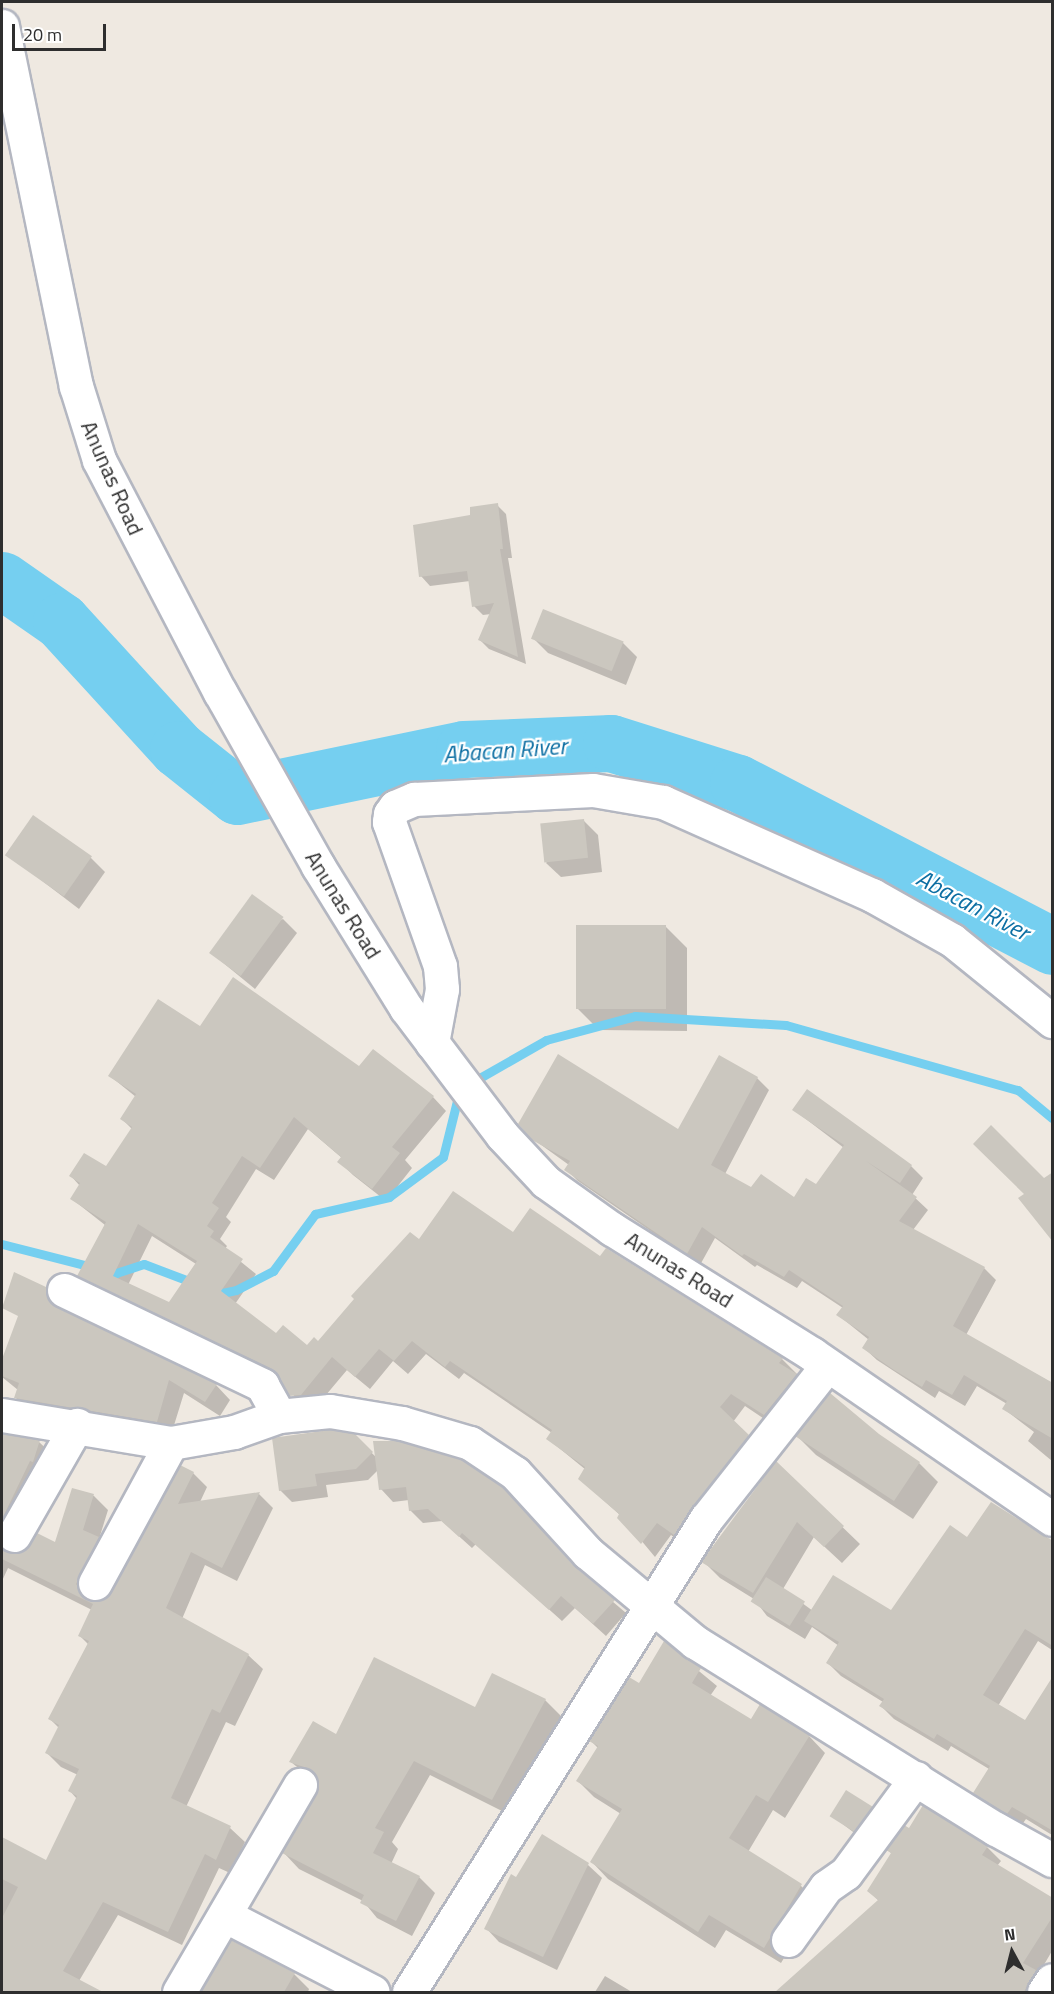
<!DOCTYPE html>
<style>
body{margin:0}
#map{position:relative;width:1054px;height:1994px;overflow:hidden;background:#efe9e1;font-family:"Titillium Web",sans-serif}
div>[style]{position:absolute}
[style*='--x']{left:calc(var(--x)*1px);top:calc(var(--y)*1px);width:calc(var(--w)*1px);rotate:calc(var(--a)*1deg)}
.shadow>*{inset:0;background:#0003}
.stream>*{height:9px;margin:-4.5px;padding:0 4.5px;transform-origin:4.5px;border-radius:4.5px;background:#75cff0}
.river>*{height:57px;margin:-28.5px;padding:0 28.5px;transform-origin:28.5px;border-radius:28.5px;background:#75cff0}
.building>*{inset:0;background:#cbc7bf;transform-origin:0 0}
.roads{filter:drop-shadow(2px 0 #b4b7c1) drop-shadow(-2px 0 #b4b7c1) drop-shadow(0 2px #b4b7c1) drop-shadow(0 -2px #b4b7c1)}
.minor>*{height:33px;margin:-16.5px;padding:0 16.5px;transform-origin:16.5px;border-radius:16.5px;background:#fff}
.tertiary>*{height:33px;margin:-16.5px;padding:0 16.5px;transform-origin:16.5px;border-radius:16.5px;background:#fff}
span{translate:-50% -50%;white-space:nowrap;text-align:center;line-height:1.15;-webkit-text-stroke:4.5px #fff;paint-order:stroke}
.street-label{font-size:22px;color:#2e2e2e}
.water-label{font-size:24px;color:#0d6fa3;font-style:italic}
.frame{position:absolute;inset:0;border:3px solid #2e2e2e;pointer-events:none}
.north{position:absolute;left:982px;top:1922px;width:60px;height:60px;-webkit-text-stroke:4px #fff;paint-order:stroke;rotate:353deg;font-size:16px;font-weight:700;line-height:24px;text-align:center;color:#2e2e2e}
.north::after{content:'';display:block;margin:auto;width:21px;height:27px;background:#2e2e2e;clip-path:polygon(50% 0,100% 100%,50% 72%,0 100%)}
.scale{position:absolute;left:12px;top:24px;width:94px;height:27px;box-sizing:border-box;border:3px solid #2e2e2e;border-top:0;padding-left:8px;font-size:18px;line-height:21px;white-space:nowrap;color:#2e2e2e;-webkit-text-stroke:4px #fff;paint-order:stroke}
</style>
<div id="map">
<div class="shadow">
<div style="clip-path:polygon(497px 505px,506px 514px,512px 558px,508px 558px,526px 664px,489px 649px,480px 640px,491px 614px,483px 615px,474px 606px,470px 581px,430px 586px,421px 576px,472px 516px)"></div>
<div style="clip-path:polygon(533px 638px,623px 643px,637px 657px,626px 685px,548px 653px)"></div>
<div style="clip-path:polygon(583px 820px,598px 835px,602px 872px,561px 877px,546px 863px)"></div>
<div style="clip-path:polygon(7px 854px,91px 858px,105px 872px,79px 909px)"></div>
<div style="clip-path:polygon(283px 919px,297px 933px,255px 989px,210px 952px)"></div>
<div style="clip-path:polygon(666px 927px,687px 948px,687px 1031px,599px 1030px,578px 1009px)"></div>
<div style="clip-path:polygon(evenodd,201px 1028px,359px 1068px,433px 1097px,446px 1111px,405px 1160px,412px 1168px,386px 1201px,353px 1175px,339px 1161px,342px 1158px,308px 1129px,274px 1180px,256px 1169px,226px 1217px,231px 1222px,220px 1239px,227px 1246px,225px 1249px,256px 1274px,235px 1304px,277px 1335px,307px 1347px,319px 1343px,419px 1242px,514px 1234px,601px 1258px,607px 1250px,782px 1359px,796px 1373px,810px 1388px,778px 1428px,745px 1406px,733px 1422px,761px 1449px,688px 1548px,671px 1535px,655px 1557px,620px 1515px,580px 1479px,586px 1470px,548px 1439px,552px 1433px,464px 1373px,459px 1379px,426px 1354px,408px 1374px,393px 1361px,370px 1389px,347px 1370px,315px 1408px,305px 1409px,279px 1378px,93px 1289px,79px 1275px,105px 1225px,72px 1199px,80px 1186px,71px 1176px,106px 1169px,132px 1129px,122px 1119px,136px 1097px,110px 1076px,201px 1028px,152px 1236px,196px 1264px,169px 1304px,128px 1285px,152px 1236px)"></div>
<div style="clip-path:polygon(757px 1078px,769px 1090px,725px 1174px,751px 1189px,794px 1200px,817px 1186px,844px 1148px,794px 1110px,807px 1091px,911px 1166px,923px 1178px,912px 1195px,928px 1210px,913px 1230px,984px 1268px,996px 1280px,966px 1335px,1052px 1383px,1052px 1461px,1028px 1441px,1034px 1432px,1004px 1409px,1007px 1404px,977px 1386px,965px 1406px,939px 1391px,935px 1398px,877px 1360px,864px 1348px,869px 1340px,838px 1315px,843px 1308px,802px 1281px,797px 1288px,757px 1265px,755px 1267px,715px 1238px,700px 1265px,578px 1181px,566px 1169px,569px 1165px,533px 1139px,678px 1131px)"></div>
<div style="clip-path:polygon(33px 1283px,45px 1288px,60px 1303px,61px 1311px,216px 1385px,230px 1400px,220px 1416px,184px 1393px,171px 1435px,30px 1412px,16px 1398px,18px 1390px,2px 1377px,2px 1363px)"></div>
<div style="clip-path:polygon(4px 1436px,39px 1442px,54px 1456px,11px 1541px,11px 1554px,55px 1544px,73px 1490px,94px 1496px,108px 1510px,99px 1539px,112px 1552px,90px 1598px,95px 1603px,113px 1593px,193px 1473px,207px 1487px,200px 1502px,259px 1494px,273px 1508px,237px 1581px,205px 1565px,182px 1619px,248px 1655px,263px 1669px,235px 1726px,226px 1722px,186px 1807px,230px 1828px,245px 1842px,230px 1873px,219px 1868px,182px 1945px,118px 1915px,79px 1981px,100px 1992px,2px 1992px,2px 1839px,47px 1862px,77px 1799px,70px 1791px,78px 1775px,61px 1767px,47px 1753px,59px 1728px,50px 1719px,89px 1645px,80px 1636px,92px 1610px,8px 1568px,2px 1581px)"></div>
<div style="clip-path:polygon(354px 1436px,377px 1458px,578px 1572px,626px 1613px,606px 1636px,575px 1608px,562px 1621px,476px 1544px,472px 1548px,442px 1521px,423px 1523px,410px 1510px,409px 1500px,393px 1502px,381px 1489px,378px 1470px,368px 1480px,326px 1485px,328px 1497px,292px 1502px,280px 1490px)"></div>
<div style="clip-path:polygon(797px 1436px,878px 1436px,919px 1463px,938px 1482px,913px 1519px,816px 1455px)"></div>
<div style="clip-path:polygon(776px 1463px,860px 1544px,842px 1563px,814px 1537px,783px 1589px,813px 1611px,891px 1612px,968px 1539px,1052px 1543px,1052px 1650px,1038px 1641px,998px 1706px,1025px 1722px,1052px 1679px,1052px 1835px,1026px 1819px,1021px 1826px,988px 1806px,975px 1793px,989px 1769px,951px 1746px,948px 1751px,894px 1719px,881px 1706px,883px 1702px,841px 1676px,828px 1663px,839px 1646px,812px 1627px,805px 1639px,767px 1616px,754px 1599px,720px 1578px,703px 1561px)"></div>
<div style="clip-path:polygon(665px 1643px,717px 1686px,710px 1696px,751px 1721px,809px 1736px,825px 1753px,785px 1818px,773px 1810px,748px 1852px,801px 1886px,818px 1902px,781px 1963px,726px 1930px,715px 1948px,608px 1879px,592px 1862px,621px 1814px,594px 1797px,578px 1781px,598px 1748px,591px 1741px,639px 1685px)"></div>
<div style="clip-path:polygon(545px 1700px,561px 1716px,508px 1814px,430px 1775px,392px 1842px,398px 1849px,391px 1864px,419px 1877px,435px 1893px,412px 1936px,377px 1918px,363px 1901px,299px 1869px,284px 1853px,320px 1786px,291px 1762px,337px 1736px,476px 1709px)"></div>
<div style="clip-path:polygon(871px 1807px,886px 1821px,869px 1844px,832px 1816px)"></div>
<div style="clip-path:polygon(987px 1847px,1001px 1861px,997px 1866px,1052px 1899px,1052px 1951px,1038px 1975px,1046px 1992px,777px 1992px,879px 1901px,869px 1891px,892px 1854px,888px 1850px)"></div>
<div style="clip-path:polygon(588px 1865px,602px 1878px,557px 1970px,499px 1942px,486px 1928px,516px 1879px)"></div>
<div style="clip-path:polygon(232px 1942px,294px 1974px,309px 1989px,308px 1992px,202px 1992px)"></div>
<div style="clip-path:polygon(605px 1976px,632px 1992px,595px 1992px)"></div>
</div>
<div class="stream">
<div style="--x:469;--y:1084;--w:89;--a:-29.7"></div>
<div style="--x:546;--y:1040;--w:92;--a:-15.1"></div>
<div style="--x:635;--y:1016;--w:151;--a:3.4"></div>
<div style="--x:786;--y:1025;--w:241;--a:15.7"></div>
<div style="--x:1018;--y:1090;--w:44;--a:39.5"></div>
<div style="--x:2;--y:1244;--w:118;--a:14.3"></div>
<div style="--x:116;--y:1273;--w:29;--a:-18"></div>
<div style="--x:144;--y:1264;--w:53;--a:20.8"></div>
<div style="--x:213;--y:1290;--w:9;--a:18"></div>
<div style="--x:222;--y:1293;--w:14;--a:-12"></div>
<div style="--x:236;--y:1290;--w:42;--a:-27.2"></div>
<div style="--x:273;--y:1271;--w:71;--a:-53.6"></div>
<div style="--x:315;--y:1214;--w:76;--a:-12.9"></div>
<div style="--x:389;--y:1197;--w:67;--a:-36.5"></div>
<div style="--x:443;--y:1157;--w:66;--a:-76"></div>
</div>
<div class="river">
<div style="--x:2;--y:580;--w:72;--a:34.8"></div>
<div style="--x:61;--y:621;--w:173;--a:47.6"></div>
<div style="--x:178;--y:749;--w:75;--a:38.5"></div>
<div style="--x:237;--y:796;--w:232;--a:-11.7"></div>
<div style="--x:464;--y:749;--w:147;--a:-2.3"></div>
<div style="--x:611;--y:743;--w:133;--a:17.5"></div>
<div style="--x:738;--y:783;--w:354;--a:27.4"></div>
</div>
<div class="building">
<div style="clip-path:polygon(498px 503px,503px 549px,500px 549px,518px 657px,478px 640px,494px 603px,472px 607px,467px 571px,419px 577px,413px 525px,470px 515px,470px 507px)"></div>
<div style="left:543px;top:609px;width:87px;height:32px;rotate:22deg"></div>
<div style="left:33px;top:815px;width:72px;height:49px;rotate:35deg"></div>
<div style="left:584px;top:819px;width:39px;height:44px;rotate:84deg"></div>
<div style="left:252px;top:894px;width:39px;height:73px;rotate:36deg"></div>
<div style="left:576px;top:925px;width:90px;height:84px"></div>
<div style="clip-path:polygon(evenodd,233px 977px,359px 1066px,373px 1049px,434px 1096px,392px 1147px,400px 1153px,372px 1189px,337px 1162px,341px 1157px,294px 1117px,260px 1168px,242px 1156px,212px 1203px,219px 1208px,207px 1226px,214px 1231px,210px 1237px,243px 1259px,221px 1291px,276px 1333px,283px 1325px,307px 1345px,314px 1337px,318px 1341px,354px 1299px,351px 1296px,410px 1232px,419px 1239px,453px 1191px,513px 1232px,530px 1208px,600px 1256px,606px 1248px,783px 1358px,779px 1363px,797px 1374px,764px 1415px,731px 1394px,720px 1407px,749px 1435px,674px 1535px,657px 1523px,641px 1544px,617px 1518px,619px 1514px,578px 1479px,585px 1467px,546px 1439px,552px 1430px,450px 1361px,445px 1367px,412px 1341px,394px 1361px,379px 1349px,355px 1377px,332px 1357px,301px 1395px,289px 1396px,270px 1368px,77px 1276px,106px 1222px,70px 1199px,80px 1183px,69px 1176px,84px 1153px,106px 1166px,132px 1127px,120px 1119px,136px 1094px,108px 1076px,158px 999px,200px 1026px,233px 977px,138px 1224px,197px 1261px,169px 1302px,113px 1276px,138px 1224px)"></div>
<div style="clip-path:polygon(558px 1054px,678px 1129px,719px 1055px,758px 1077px,711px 1165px,751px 1187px,761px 1174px,794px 1197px,806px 1178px,816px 1184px,844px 1145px,792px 1110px,807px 1089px,912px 1165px,900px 1183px,866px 1161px,917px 1197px,899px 1221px,985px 1267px,953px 1326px,1053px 1383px,1053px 1439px,1002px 1409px,1007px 1401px,964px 1375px,952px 1395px,926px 1380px,922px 1387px,894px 1370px,862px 1348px,869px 1337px,836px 1315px,843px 1306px,789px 1270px,784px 1277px,744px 1254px,742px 1256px,702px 1227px,687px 1254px,564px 1170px,570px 1161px,532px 1140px,518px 1124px)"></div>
<div style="clip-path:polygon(991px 1125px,1044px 1178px,1053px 1172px,1053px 1242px,1018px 1198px,1024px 1194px,973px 1144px)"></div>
<div style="clip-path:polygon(14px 1272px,46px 1287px,48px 1300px,56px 1307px,217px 1384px,205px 1402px,169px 1380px,157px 1422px,14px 1398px,19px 1383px,2px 1376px,2px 1359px,18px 1316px,2px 1308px)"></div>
<div style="clip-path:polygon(830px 1393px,879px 1434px,920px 1462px,894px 1501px,795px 1436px)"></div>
<div style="clip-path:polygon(329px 1430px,355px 1434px,373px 1452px,356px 1469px,315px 1474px,317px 1486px,279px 1491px,272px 1438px)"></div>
<div style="clip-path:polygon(3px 1434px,40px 1440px,33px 1462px,30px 1461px,2px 1519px)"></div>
<div style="clip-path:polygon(373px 1441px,398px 1441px,462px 1460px,503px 1487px,574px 1566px,615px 1600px,593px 1624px,561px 1596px,549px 1610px,462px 1533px,459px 1537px,428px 1509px,409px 1511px,406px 1487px,379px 1490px)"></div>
<div style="clip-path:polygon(776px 1461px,844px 1526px,824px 1547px,797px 1522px,753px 1593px,701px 1562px)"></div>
<div style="clip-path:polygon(180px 1465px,194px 1472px,178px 1504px,260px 1492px,222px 1568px,191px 1552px,166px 1608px,249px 1654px,220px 1713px,212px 1709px,171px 1798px,231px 1826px,216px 1860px,205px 1854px,168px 1932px,103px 1902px,63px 1971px,103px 1992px,2px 1992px,2px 1918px,18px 1887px,2px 1879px,2px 1837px,46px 1860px,77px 1796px,68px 1791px,79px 1769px,45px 1753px,59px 1725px,48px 1719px,89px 1641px,78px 1636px,93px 1604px,2px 1559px,2px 1548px,13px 1554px,23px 1551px,37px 1533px,55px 1542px,72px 1488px,94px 1494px,83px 1530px,99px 1537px,76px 1584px,86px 1599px,104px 1599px)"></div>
<div style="clip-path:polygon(991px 1502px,1053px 1541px,1053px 1646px,1025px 1629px,983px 1695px,1025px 1720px,1053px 1676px,1053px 1831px,1012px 1807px,1007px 1814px,973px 1793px,990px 1766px,937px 1734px,934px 1739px,879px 1706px,884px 1699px,826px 1663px,839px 1642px,804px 1621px,833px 1575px,891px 1610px,950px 1525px,967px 1537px)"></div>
<div style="left:766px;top:1577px;width:46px;height:29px;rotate:32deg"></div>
<div style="clip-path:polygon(664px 1641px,701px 1668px,692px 1683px,751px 1719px,760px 1704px,810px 1735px,768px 1802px,756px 1795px,729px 1838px,802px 1884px,764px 1948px,709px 1915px,698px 1932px,590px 1862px,622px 1809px,576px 1781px,598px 1746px,589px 1741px,629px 1677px,639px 1683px)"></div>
<div style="clip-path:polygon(374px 1657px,475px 1707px,492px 1673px,546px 1699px,492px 1800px,414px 1761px,375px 1828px,384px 1832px,373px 1853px,420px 1876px,396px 1921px,360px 1903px,364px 1895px,282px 1853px,319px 1786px,310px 1769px,289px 1762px,313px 1721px,336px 1734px)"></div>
<div style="left:846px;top:1790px;width:31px;height:31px;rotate:32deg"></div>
<div style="clip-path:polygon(923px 1805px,988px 1846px,982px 1855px,1053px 1898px,1053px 1916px,1023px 1963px,1036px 1970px,1024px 1992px,775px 1992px,878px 1900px,867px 1891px,891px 1853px,886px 1850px,904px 1825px,909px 1828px)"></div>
<div style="clip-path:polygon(542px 1834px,589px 1863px,543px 1957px,484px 1929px,511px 1874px,516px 1877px)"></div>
<div style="clip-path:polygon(231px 1940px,295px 1973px,284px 1992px,201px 1992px)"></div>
</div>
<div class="roads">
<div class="minor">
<div style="--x:432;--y:1043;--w:55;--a:-79.5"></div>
<div style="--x:442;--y:989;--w:23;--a:-95"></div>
<div style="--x:440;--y:966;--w:153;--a:-109.5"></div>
<div style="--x:389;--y:822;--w:8;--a:-83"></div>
<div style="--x:390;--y:814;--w:9;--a:-54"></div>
<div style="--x:395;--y:807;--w:21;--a:-23"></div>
<div style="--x:414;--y:799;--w:179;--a:-2.9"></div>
<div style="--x:593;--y:790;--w:71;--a:9.7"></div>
<div style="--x:663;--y:802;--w:229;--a:24"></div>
<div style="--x:872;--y:895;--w:92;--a:29.4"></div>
<div style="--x:952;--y:940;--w:129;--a:39"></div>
<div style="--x:64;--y:1290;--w:220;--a:25.6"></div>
<div style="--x:262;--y:1385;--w:35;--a:61"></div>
<div style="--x:2;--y:1415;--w:171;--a:9.4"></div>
<div style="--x:171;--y:1443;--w:64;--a:-9.9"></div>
<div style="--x:234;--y:1432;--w:48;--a:-19.6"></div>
<div style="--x:279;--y:1416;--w:51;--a:-5.6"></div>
<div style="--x:330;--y:1411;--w:73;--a:9.5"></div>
<div style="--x:402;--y:1423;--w:71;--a:16.4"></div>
<div style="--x:470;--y:1443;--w:54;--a:33.7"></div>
<div style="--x:515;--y:1473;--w:108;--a:47.6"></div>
<div style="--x:588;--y:1553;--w:139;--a:39.8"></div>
<div style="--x:695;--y:1642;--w:354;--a:31.9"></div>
<div style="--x:996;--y:1829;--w:64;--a:29"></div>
<div style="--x:14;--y:1535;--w:127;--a:-60.2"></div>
<div style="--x:95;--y:1583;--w:159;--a:-61.5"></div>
<div style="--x:226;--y:1916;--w:165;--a:27.3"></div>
<div style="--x:788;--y:1940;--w:65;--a:-54.4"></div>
<div style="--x:826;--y:1887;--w:24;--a:-35"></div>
<div style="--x:846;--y:1873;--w:118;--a:-53.6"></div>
<div style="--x:179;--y:1992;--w:240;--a:-59.7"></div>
<div style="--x:1044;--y:1992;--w:14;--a:-56"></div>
</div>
<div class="tertiary">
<div style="--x:2;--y:26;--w:368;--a:78.4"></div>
<div style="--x:76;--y:386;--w:77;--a:72.7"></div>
<div style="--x:99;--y:460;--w:262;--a:62.5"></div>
<div style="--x:220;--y:692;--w:200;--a:60.6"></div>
<div style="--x:318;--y:866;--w:167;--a:58.2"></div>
<div style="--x:406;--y:1008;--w:159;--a:52.9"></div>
<div style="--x:502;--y:1135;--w:64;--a:46.9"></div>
<div style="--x:546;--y:1182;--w:81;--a:35.5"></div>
<div style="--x:612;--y:1229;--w:236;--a:32"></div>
<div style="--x:812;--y:1354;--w:291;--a:34.5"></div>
<div style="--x:409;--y:1992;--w:559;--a:-57.88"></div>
<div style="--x:706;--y:1519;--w:195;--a:-51.7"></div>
</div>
</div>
<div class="street-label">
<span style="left:112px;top:478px;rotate:66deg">Anunas Road</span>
<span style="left:343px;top:905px;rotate:58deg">Anunas Road</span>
<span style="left:679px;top:1270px;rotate:32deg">Anunas Road</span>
</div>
<div class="water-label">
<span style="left:505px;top:750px;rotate:-4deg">Abacan River</span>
<span style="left:973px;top:905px;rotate:28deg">Abacan River</span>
</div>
<div class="frame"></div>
<div class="north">N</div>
<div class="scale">20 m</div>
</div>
